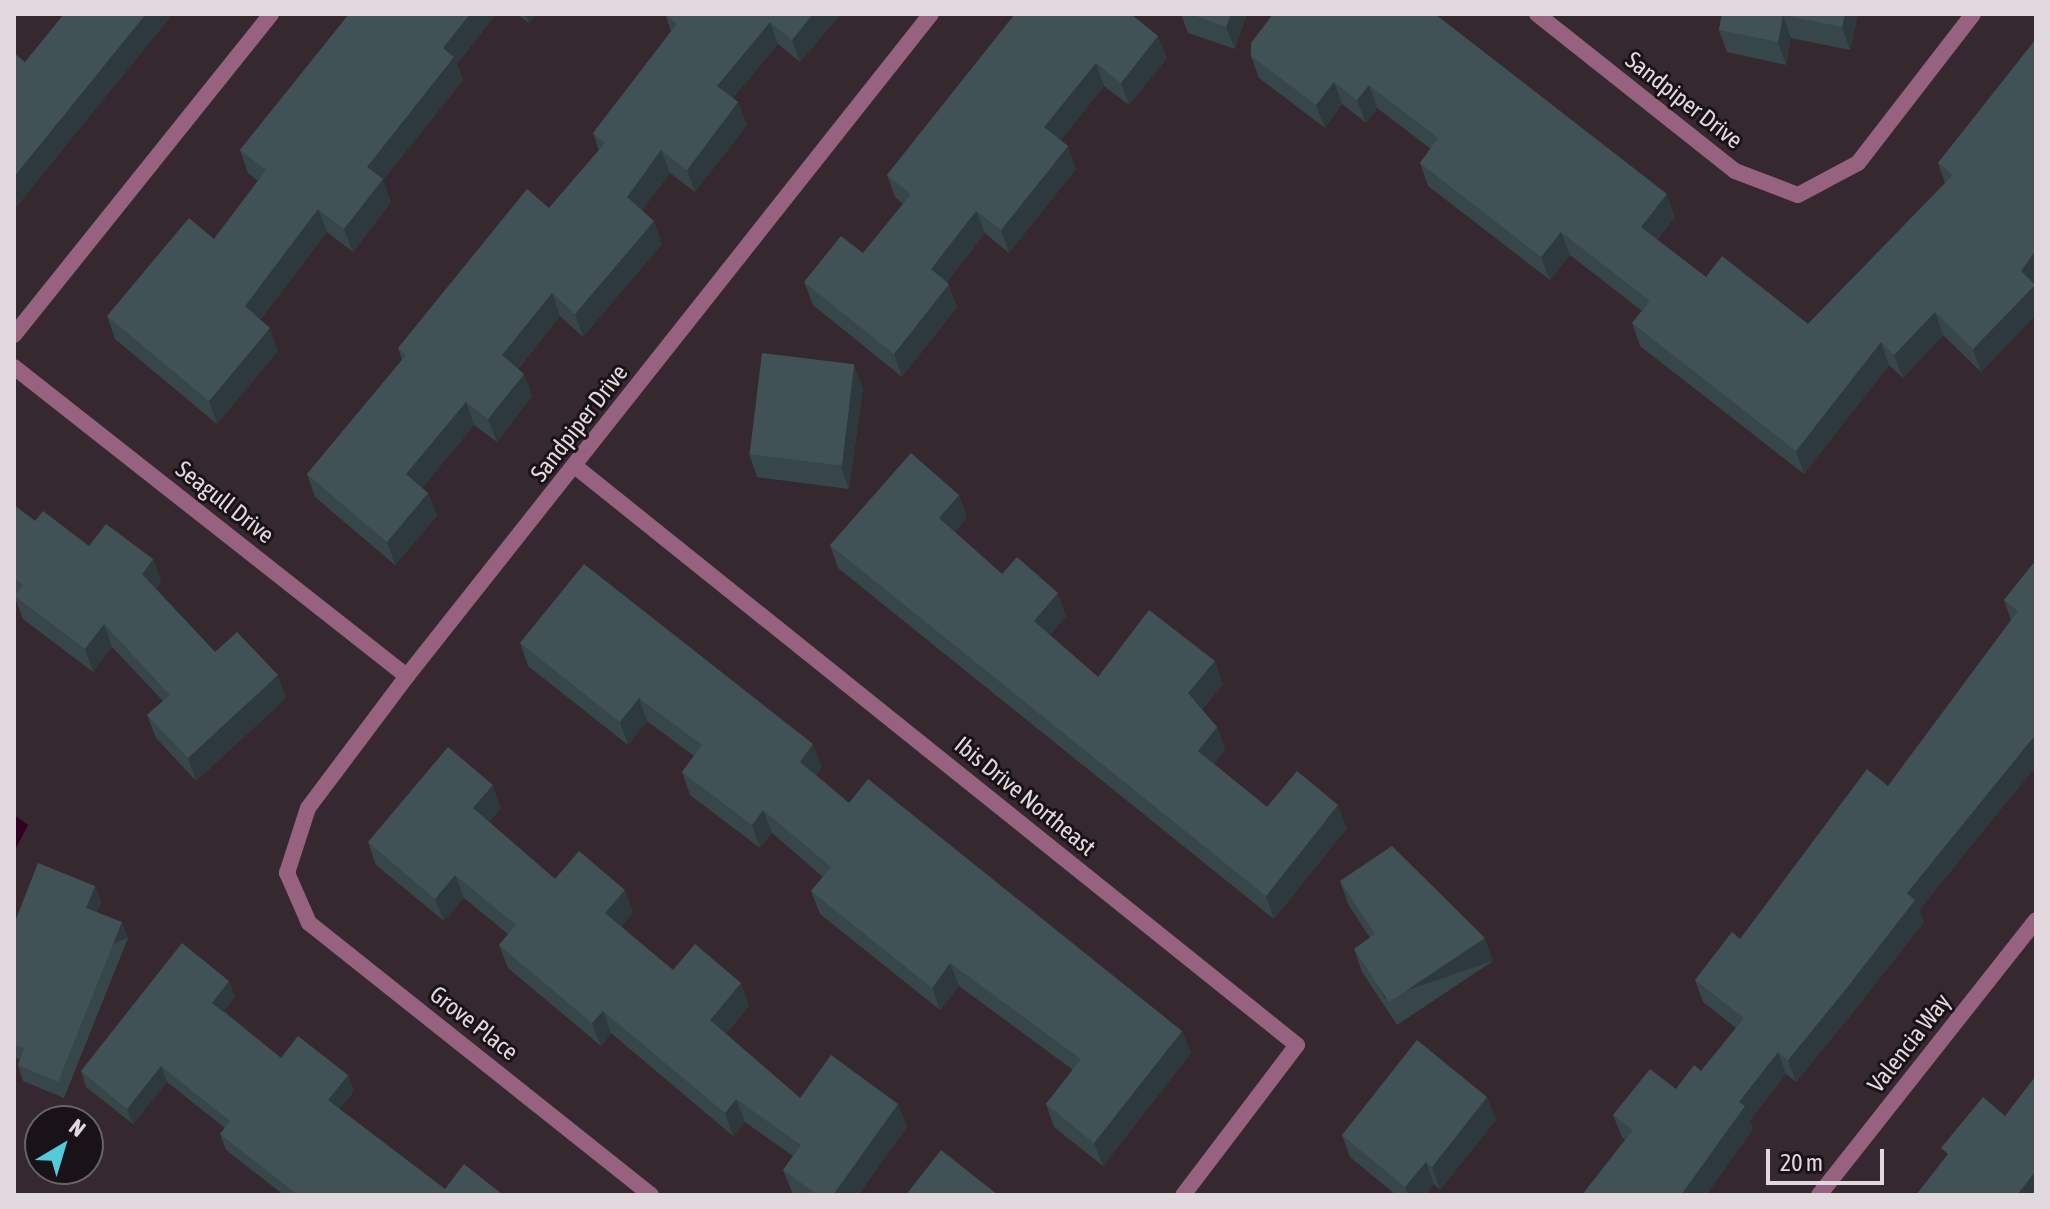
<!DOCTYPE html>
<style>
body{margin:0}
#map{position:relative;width:2050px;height:1209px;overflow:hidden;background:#35282f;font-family:"Asap Condensed",sans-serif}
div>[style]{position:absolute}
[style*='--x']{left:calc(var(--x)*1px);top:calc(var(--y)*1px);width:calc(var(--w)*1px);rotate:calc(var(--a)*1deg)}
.water>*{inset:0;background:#300020}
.minor>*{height:16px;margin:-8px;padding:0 8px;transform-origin:8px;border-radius:8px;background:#966280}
.wall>*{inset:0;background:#374749}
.shaded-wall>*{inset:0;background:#2d393c;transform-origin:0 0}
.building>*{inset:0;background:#405255;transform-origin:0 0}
span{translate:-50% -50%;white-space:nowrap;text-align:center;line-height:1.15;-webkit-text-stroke:6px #191216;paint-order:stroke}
.street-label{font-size:24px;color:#e2d9de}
.frame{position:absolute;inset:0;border:16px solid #e2d9de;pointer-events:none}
.north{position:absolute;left:24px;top:1105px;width:80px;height:80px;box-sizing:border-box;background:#191216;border:2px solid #696266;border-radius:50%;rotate:38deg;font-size:22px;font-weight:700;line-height:32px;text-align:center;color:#e2d9de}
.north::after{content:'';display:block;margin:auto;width:28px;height:36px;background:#53cbdb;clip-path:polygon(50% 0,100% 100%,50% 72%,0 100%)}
.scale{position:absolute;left:1766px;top:1149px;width:118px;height:36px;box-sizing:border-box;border:4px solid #e2d9de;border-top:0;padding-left:10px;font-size:24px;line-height:28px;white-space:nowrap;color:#e2d9de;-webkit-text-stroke:6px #191216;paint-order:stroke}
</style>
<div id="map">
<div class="water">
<div style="clip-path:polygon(14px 815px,28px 825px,14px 852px)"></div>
</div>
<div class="minor">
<div style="--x:1537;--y:14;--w:253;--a:38.4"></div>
<div style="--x:1735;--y:171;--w:67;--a:20.9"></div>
<div style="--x:1798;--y:195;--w:68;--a:-28.1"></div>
<div style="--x:1858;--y:163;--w:188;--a:-52.3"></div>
<div style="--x:14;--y:335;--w:411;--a:-51.3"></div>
<div style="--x:14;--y:367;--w:500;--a:38.2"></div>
<div style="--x:576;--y:467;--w:924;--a:38.72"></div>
<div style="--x:1297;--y:1045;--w:188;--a:127.2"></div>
<div style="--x:651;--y:1195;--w:437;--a:-141.5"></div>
<div style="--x:309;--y:923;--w:55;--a:-113.7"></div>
<div style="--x:287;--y:873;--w:68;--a:-72.1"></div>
<div style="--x:308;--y:808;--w:165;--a:-53.1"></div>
<div style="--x:407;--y:676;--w:844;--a:-51.64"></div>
<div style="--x:1819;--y:1195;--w:350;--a:-51.7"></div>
</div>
<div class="wall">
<div style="clip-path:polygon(349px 14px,496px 14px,457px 64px,463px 80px,383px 180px,391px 202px,353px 252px,327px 232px,260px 320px,278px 351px,217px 424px,115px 339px,107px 316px,214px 239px,258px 181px,248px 173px,240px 150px)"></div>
<div style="clip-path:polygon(517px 14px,536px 14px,529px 23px)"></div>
<div style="clip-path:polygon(665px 14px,840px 15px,800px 62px,778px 44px,733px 98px,738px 102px,747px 125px,695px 192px,670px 173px,642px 210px,662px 244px,583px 337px,560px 316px,518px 369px,524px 374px,532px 396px,497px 442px,474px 425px,422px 488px,428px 493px,437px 516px,395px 565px,315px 497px,307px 474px,402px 360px,398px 348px,549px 208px,599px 150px,593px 133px,671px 31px)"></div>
<div style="clip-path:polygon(1015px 14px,1167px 58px,1129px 105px,1104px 86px,1061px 140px,1076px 169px,1009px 253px,985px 233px,947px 282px,957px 307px,902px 377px,813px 305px,804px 282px,863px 253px,903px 204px,895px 197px,887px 175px)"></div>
<div style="clip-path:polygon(1181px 14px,1247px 14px,1235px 49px,1188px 33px)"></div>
<div style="clip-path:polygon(1273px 14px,1675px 217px,1657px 240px,1706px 277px,1808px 324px,1945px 183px,1938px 163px,2036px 39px,2036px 315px,1981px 372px,1943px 335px,1903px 378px,1889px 365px,1804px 474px,1640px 346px,1632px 323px,1642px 311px,1570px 255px,1550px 280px,1428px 186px,1420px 163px,1431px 149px,1377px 108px,1366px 123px,1342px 104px,1325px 128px,1259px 78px,1251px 56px)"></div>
<div style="clip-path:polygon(1722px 14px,1858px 14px,1850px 50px,1791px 38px,1786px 65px,1727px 52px,1719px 30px)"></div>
<div style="clip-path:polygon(863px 388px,849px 489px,757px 477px,749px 454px)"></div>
<div style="clip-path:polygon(959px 495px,967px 518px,955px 532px,1002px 574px,1066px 616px,1050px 635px,1098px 677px,1223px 684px,1202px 710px,1217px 727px,1225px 750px,1214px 764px,1267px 807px,1347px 828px,1274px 919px,838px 568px,830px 545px)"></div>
<div style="clip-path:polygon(14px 505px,35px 521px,89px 546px,153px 559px,161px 582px,156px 589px,215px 652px,286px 698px,196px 781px,156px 738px,147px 715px,163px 701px,112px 647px,93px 672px,23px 619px,14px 595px)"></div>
<div style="clip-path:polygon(2036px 560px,2036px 766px,1919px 910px,1924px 922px,1850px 1016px,1796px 1082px,1786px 1074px,1750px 1120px,1753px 1129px,1706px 1195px,1582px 1195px,1625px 1140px,1622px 1137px,1613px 1115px,1676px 1089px,1701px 1071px,1736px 1028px,1703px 1002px,1695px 980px,1740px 939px,1888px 786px,2011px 620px,2004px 600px)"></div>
<div style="clip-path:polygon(520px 643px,822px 767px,816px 775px,849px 803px,1182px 1031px,1191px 1053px,1103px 1166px,1054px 1127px,1046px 1104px,1073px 1070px,959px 986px,940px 1010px,820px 914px,811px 891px,823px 877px,772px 833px,760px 848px,690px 795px,682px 772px,694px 756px,647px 721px,628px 745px,528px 666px)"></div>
<div style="clip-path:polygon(501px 808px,489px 822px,555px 879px,625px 890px,633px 913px,621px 927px,673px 970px,741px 983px,749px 1006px,726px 1034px,800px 1098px,898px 1104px,907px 1127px,858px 1195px,795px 1195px,792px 1192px,783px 1170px,793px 1156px,745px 1122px,733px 1136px,611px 1033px,601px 1046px,508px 968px,499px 945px,508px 934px,464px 898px,444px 921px,376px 865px,368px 842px)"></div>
<div style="clip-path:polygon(1340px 881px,1493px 961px,1397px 1025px,1362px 972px,1354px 949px,1370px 938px,1348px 904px)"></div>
<div style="clip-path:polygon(95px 886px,101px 902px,97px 912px,128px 938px,64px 1098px,23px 1081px,18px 1065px,20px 1060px,14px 1057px,14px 924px)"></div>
<div style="clip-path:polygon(229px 981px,235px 997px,224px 1011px,281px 1058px,348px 1075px,354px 1091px,339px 1109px,445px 1189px,503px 1195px,284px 1195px,226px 1150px,220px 1134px,225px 1128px,167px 1082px,133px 1124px,86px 1087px,81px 1071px)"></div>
<div style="clip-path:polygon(1487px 1097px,1496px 1120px,1440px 1190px,1434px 1184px,1425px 1195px,1396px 1195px,1350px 1157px,1342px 1135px)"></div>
</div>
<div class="shaded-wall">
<div style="clip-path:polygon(146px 14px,173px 14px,14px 210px,14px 177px)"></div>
<div style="clip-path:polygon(470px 14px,496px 14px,457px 64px,463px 80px,383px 180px,391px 202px,353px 252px,344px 229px,367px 167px,443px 48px)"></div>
<div style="clip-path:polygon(525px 14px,536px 14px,529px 23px)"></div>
<div style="clip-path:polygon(813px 14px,839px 14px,840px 15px,800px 62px,792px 40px)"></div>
<div style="clip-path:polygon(1231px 14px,1247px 14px,1235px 49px,1226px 27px)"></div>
<div style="clip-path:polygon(1845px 14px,1858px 14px,1850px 50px,1842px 27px)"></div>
<div style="clip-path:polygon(1783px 15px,1791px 38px,1786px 65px,1778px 42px)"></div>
<div style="clip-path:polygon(770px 22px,778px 44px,725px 108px,717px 86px)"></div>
<div style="clip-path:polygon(1158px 36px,1167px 58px,1129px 105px,1121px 83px)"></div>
<div style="clip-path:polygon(1096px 63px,1104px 86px,1053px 150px,1044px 127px)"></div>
<div style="clip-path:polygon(1334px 82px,1342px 104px,1325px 128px,1316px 105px)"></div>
<div style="clip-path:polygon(1369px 85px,1377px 108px,1366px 123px,1357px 100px)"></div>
<div style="clip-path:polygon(738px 102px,747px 125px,695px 192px,687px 170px)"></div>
<div style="clip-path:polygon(1068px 146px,1076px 169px,1009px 253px,1001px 230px)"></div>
<div style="clip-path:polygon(661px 150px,670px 173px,635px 220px,627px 197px)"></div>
<div style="clip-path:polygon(1667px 194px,1675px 217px,1650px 250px,1641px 227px)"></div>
<div style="clip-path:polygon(318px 209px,327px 232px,253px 329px,245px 306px)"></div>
<div style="clip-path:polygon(976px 211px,985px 233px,939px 292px,931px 269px)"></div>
<div style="clip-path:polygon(654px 221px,662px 244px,583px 337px,575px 314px)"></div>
<div style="clip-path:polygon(1561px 232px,1570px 255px,1550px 280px,1541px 257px)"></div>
<div style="clip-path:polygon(2036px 250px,2036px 315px,1981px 372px,1973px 349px,2021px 271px)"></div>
<div style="clip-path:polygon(949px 284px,957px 307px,902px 377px,894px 354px)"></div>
<div style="clip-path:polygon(552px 293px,560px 316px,510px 378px,502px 355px)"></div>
<div style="clip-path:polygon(1935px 312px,1943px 335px,1903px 378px,1894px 355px)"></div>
<div style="clip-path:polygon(270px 328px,278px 351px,217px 424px,209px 401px)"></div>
<div style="clip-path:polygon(1881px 342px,1889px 365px,1804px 474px,1796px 451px)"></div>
<div style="clip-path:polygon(854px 365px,863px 388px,849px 489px,841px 467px)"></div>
<div style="clip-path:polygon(524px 374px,532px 396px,497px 442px,488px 419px)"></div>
<div style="clip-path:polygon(466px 402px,474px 425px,415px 497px,406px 474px)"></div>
<div style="clip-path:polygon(428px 493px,437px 516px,395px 565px,387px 542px)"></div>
<div style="clip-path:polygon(959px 495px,967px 518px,947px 541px,939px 518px)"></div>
<div style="clip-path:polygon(153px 559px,161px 582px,150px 597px,142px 574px)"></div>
<div style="clip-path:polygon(1058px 593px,1066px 616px,1042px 644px,1034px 621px)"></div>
<div style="clip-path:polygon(104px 624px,112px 647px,93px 672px,85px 649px)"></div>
<div style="clip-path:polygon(1215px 661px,1223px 684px,1197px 716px,1188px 693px)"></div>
<div style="clip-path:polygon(278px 675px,286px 698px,196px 781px,188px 758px)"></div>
<div style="clip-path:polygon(639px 698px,647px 721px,628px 745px,620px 722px)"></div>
<div style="clip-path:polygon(1217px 727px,1225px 750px,1207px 773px,1198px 751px)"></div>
<div style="clip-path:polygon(2036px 734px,2036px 766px,1919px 910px,1924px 922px,1850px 1016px,1796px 1082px,1788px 1060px,1907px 893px)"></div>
<div style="clip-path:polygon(813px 744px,822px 767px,808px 784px,800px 762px)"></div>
<div style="clip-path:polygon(493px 785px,501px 808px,481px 831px,473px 808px)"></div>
<div style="clip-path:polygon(1338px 805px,1347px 828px,1274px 919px,1266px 896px)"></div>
<div style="clip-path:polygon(763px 810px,772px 833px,760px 848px,752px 825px)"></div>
<div style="clip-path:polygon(455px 875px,464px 898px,444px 921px,435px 899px)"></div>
<div style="clip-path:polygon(95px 886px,101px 902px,92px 924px,86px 908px)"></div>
<div style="clip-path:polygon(625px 890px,633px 913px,613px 936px,605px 913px)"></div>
<div style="left:122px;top:922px;width:17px;height:172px;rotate:69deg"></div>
<div style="left:1485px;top:938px;width:24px;height:115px;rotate:71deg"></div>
<div style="clip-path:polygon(950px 963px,959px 986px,940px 1010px,932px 988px)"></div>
<div style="clip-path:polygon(229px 981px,235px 997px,218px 1018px,212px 1003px)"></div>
<div style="clip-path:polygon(741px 983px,749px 1006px,718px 1043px,710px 1020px)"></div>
<div style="clip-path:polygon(603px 1011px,611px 1033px,601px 1046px,592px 1023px)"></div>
<div style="clip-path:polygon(1182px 1031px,1191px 1053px,1103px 1166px,1094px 1143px)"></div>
<div style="clip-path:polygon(1778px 1052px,1786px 1074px,1750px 1120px,1753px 1129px,1706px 1195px,1681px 1195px,1739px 1102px)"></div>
<div style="clip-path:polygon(161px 1066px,167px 1082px,133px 1124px,127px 1109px)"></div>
<div style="clip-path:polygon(348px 1075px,354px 1091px,334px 1116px,328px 1100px)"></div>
<div style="clip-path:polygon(1487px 1097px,1496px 1120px,1440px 1190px,1432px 1167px)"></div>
<div style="clip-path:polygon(736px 1099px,745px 1122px,733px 1136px,725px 1113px)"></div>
<div style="clip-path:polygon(898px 1104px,907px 1127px,858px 1195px,833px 1195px)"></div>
<div style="clip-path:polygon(1426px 1162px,1434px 1184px,1425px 1195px,1408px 1195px,1405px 1187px)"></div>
<div style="clip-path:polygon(2036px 1171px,2036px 1195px,2017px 1195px)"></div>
</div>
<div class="building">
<div style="clip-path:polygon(64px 14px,146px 14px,14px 177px,14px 53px,25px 62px)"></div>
<div style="clip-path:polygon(349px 14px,470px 14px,443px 48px,454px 57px,367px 167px,383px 179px,344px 229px,318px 209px,245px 306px,270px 328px,209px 401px,107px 316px,189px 218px,214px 239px,266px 170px,240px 150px)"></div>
<div style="clip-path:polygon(665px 14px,813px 14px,792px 40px,770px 22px,717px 86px,738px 102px,687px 170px,661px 150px,627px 197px,654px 221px,575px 314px,552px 293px,502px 355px,524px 374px,488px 419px,466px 402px,406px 474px,428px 493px,387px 542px,307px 474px,406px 355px,398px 348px,527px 189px,549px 208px,605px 143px,593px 133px,677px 24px)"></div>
<div style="clip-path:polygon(1015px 14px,1131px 14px,1158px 36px,1121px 83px,1096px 63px,1044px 127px,1068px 146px,1001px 230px,976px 211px,931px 269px,949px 284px,894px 354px,804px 282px,841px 236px,863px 253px,911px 194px,887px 175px)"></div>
<div style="clip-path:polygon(1191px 14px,1231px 14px,1226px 27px)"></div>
<div style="clip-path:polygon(1273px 14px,1435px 14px,1667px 194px,1641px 227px,1706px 277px,1722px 256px,1808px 324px,1953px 175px,1938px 163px,2036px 39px,2036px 250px,2021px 271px,2035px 285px,1973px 349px,1935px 312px,1894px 355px,1881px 342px,1796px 451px,1632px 323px,1650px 301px,1561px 232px,1541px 257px,1420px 163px,1438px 138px,1369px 85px,1357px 100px,1334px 82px,1316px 105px,1251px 56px,1251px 43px)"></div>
<div style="clip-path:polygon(1722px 14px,1845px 14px,1842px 27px,1783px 15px,1778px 42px,1719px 30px)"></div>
<div style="left:762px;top:353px;width:93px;height:102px;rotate:7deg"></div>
<div style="clip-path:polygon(911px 453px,959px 495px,939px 518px,1002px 574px,1017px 557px,1058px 593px,1034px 621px,1098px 677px,1149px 610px,1215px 661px,1188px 693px,1217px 727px,1198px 751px,1267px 807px,1297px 771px,1338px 805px,1266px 896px,830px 545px)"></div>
<div style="clip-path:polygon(14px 505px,35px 521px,43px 511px,89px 546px,106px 524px,153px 559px,142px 574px,215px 652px,237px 632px,278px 675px,188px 758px,147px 715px,170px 695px,104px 624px,85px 649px,15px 596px,23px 585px,14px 578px)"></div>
<div style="clip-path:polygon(2036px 560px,2036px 734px,1907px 893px,1915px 900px,1842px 994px,1788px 1060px,1778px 1052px,1739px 1102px,1745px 1106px,1681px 1195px,1582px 1195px,1633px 1130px,1613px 1115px,1650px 1069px,1676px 1089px,1694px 1065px,1701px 1071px,1744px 1018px,1695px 980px,1732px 932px,1740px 939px,1867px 769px,1888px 786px,2018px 611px,2004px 600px)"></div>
<div style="clip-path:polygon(584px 564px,813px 744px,800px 762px,849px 803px,868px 779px,1182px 1031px,1094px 1143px,1046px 1104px,1081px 1059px,950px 963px,932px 988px,811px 891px,831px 867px,763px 810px,752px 825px,682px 772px,702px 745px,639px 698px,620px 722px,520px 643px)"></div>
<div style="clip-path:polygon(448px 747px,493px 785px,473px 808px,555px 879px,579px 851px,625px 890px,605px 913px,673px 970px,695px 944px,741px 983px,710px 1020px,800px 1098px,831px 1055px,898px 1104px,833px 1195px,818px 1195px,783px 1170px,801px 1145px,736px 1099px,725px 1113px,603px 1011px,592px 1023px,499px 945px,516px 925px,455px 875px,435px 899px,368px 842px)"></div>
<div style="clip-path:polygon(1392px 846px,1485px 938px,1389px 1002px,1354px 949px,1375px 934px,1340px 881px)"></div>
<div style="clip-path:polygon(38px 863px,95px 886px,86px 908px,122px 922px,58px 1082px,18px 1065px,24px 1048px,14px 1044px,14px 924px)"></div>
<div style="clip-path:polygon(182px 943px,229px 981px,212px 1003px,281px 1058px,298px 1036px,348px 1075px,328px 1100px,445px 1189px,464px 1164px,503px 1195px,298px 1195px,220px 1134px,230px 1121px,161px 1066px,127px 1109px,81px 1071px)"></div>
<div style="clip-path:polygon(1417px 1040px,1487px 1097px,1432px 1167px,1426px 1162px,1405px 1187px,1342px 1135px)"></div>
<div style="clip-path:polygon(2035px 1077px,2036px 1078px,2036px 1171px,2017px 1195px,1916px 1195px,1948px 1154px,1941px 1148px,1983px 1097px,2005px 1116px)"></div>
<div style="clip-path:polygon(941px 1150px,998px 1195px,906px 1195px)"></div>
</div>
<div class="street-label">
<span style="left:1684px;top:100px;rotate:38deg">Sandpiper Drive</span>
<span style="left:579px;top:423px;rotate:-52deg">Sandpiper Drive</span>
<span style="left:225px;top:502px;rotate:38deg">Seagull Drive</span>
<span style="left:1025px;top:796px;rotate:39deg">Ibis Drive Northeast</span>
<span style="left:474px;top:1023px;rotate:38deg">Grove Place</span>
<span style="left:1909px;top:1043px;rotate:-52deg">Valencia Way</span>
</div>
<div class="frame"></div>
<div class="north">N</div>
<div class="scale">20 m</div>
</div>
